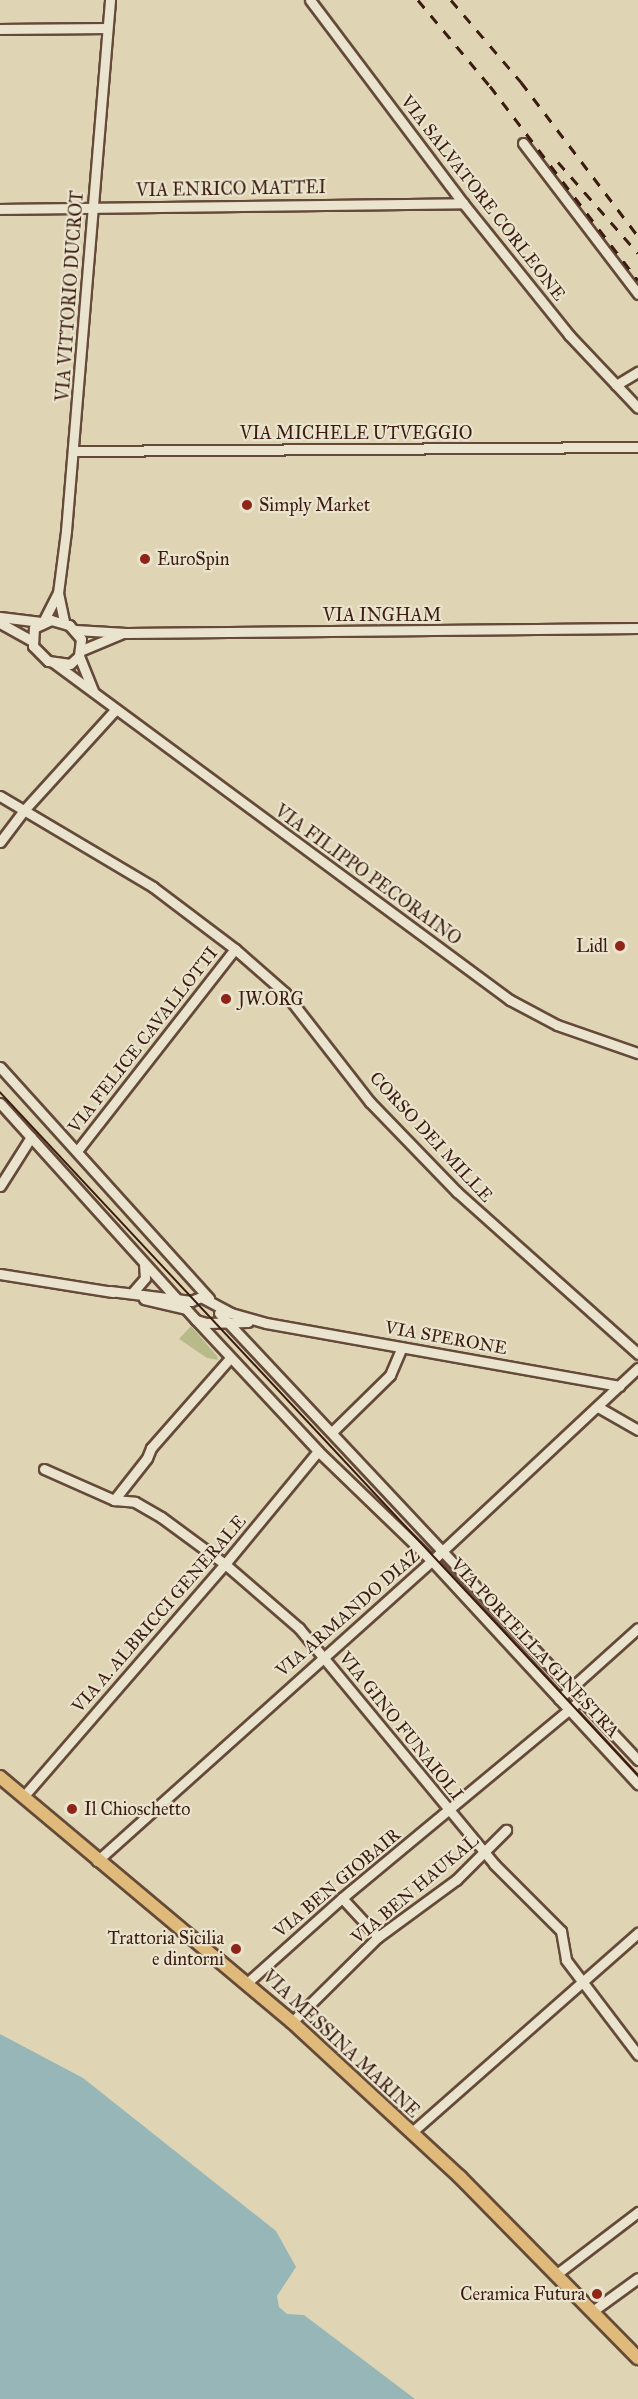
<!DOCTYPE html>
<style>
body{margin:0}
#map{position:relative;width:638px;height:2399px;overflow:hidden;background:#dfd5b5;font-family:"IM FELL Great Primer",serif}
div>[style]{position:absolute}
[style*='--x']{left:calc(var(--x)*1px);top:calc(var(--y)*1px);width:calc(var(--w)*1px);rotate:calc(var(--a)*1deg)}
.green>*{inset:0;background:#b8bb89}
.water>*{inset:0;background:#97b6b7}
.roads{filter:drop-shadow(2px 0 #654a39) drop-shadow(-2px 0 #654a39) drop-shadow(0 2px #654a39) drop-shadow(0 -2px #654a39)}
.minor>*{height:9px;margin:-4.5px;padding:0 4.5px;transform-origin:4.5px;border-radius:4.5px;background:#eae4cf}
.major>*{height:12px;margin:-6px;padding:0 6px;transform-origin:6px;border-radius:6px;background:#e0ba7a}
.tram>*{height:1.5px;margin:-0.75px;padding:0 0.75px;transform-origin:0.75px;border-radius:0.75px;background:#3c1c10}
.rail>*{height:3px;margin-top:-1.5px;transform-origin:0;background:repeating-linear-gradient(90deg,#3c1c10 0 10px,transparent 0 20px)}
.dots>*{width:16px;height:16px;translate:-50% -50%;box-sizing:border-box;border:3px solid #eae4cf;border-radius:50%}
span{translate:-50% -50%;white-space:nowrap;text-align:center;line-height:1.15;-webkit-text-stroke:4.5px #eae4cf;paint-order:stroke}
.street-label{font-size:18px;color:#3c1c10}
.poi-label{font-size:18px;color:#3c1c10}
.left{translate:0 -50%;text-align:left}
.right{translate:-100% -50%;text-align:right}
</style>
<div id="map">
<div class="green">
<div style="clip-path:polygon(191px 1326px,217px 1356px,218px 1360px,207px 1358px,179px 1339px)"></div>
</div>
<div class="water">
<div style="clip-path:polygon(0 2034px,83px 2078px,276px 2231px,296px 2267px,277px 2296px,279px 2307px,287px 2314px,304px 2315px,415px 2399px,0 2399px)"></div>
</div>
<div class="roads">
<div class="minor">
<div style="--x:310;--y:0;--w:254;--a:53"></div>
<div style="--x:463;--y:203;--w:169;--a:51.2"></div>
<div style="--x:569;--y:335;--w:100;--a:46.6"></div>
<div style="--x:0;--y:29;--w:107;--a:-0.5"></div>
<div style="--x:523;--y:143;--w:190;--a:52.7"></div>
<div style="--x:0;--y:209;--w:463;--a:-0.7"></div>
<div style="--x:616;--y:385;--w:26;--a:-31"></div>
<div style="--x:74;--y:451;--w:564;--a:-0.41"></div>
<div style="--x:58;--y:593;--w:30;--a:78"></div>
<div style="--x:0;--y:617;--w:39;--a:7"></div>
<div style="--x:44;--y:620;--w:30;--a:-63"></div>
<div style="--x:58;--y:593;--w:63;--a:-82.6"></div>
<div style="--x:66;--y:531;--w:533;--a:-85.26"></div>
<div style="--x:51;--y:620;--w:19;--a:16"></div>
<div style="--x:69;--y:625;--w:18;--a:49"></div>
<div style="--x:81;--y:639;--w:17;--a:97"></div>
<div style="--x:79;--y:656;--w:12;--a:138"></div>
<div style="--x:70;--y:664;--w:22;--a:-172"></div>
<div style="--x:48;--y:661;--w:21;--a:-135"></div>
<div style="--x:33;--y:646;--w:18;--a:-87"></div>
<div style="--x:34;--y:628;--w:19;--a:-25"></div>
<div style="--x:0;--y:623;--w:35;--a:29"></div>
<div style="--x:75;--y:630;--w:51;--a:3.4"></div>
<div style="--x:126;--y:633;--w:512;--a:-0.56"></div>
<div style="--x:82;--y:650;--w:44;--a:-22.5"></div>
<div style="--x:79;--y:656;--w:38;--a:68"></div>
<div style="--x:54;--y:663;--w:567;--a:36.47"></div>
<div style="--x:510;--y:1000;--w:53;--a:28"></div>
<div style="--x:557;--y:1025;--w:86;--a:19.1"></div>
<div style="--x:0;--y:796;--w:178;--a:30.7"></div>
<div style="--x:153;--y:887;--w:103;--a:37.1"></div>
<div style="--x:235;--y:949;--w:67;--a:41.3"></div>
<div style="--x:285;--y:993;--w:138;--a:52.1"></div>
<div style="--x:370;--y:1102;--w:125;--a:46"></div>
<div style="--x:457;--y:1192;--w:243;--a:41.8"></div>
<div style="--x:0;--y:842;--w:41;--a:-52.9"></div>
<div style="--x:25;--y:809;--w:135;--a:-47.7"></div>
<div style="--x:0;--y:1067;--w:312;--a:47.9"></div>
<div style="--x:0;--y:1103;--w:292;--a:47.9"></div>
<div style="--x:196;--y:1320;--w:10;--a:17"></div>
<div style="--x:206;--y:1323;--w:42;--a:-1.4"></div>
<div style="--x:77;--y:1151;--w:256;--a:-52"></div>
<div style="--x:0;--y:1186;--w:58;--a:-57.7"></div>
<div style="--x:0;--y:1274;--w:114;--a:9.1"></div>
<div style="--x:110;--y:1291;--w:82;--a:7"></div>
<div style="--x:191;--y:1301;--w:11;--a:-22"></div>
<div style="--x:201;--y:1297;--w:34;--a:28"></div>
<div style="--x:231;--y:1313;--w:36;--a:16"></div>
<div style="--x:266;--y:1323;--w:359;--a:10.1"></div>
<div style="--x:133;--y:1292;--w:18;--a:-49"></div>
<div style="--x:145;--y:1278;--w:14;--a:-94"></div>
<div style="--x:144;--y:1299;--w:43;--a:13.4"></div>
<div style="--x:219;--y:1313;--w:613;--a:46.85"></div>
<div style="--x:196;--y:1320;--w:179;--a:47"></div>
<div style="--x:318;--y:1451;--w:158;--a:44"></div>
<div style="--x:432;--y:1561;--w:304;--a:47.3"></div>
<div style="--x:598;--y:1407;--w:46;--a:29.9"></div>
<div style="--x:333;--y:1431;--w:80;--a:-44.5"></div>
<div style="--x:390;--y:1375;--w:30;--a:-67"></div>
<div style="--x:44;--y:1469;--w:77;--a:23.9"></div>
<div style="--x:114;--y:1500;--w:21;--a:5"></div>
<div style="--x:135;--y:1502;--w:30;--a:30"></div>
<div style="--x:161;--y:1517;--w:79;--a:36.3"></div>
<div style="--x:225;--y:1564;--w:98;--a:40.9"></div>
<div style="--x:299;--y:1628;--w:306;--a:50.4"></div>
<div style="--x:494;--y:1864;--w:95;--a:45"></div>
<div style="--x:561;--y:1931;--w:29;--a:80"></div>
<div style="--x:566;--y:1960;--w:119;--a:52.8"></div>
<div style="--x:114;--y:1500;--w:53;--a:-51.8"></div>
<div style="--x:147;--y:1458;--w:11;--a:-68"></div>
<div style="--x:151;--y:1448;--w:120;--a:-48.7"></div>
<div style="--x:559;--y:1699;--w:106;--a:-41.9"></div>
<div style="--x:23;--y:1797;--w:308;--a:-49.1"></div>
<div style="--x:225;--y:1564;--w:146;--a:-50.5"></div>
<div style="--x:97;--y:1861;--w:457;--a:-41.9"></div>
<div style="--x:437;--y:1556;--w:275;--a:-43.1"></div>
<div style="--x:342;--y:1898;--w:53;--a:47.3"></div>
<div style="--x:248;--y:1982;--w:126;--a:-41.8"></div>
<div style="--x:342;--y:1898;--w:312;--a:-39.7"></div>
<div style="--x:292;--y:2022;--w:121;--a:-44.7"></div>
<div style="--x:378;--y:1937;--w:97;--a:-36.2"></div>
<div style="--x:456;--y:1880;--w:71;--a:-45"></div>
<div style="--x:411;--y:2133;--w:303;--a:-41.4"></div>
<div style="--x:558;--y:2273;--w:101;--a:-37.3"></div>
<div style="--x:594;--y:2310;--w:54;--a:-36"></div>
</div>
<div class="major">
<div style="--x:0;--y:1777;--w:381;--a:40"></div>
<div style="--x:292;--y:2022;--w:229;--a:42.7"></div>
<div style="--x:460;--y:2177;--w:254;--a:45.5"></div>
</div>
</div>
<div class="tram">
<div style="--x:0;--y:1092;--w:935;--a:46.95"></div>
</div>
<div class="rail">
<div style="--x:418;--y:0;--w:112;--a:50.1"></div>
<div style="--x:490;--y:86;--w:244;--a:52.7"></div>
<div style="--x:451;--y:0;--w:108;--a:49.5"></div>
<div style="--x:521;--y:82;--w:193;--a:52.8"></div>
<div style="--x:558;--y:162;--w:121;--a:48.7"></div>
</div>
<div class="dots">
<div style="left:247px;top:505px;background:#8f2418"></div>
<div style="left:145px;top:559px;background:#8f2418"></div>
<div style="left:620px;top:946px;background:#8f2418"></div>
<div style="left:226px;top:999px;background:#8f2418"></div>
<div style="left:72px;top:1809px;background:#8f2418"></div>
<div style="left:236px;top:1949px;background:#8f2418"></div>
<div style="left:597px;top:2294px;background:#8f2418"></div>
</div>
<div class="street-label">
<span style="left:231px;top:189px;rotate:-1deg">VIA ENRICO MATTEI</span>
<span style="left:483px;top:198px;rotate:52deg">VIA SALVATORE CORLEONE</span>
<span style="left:70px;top:296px;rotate:-86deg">VIA VITTORIO DUCROT</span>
<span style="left:356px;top:433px">VIA MICHELE UTVEGGIO</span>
<span style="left:382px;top:615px">VIA INGHAM</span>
<span style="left:368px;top:875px;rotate:36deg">VIA FILIPPO PECORAINO</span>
<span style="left:143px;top:1040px;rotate:-52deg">VIA FELICE CAVALLOTTI</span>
<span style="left:431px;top:1137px;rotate:47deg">CORSO DEI MILLE</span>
<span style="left:446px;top:1338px;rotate:10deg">VIA SPERONE</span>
<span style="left:348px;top:1613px;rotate:-41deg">VIA ARMANDO DIAZ</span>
<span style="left:159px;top:1614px;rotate:-49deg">VIA A. ALBRICCI GENERALE</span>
<span style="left:535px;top:1648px;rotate:47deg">VIA PORTELLA GINESTRA</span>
<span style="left:401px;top:1726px;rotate:51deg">VIA GINO FUNAIOLI</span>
<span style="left:337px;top:1883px;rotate:-40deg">VIA BEN GIOBAIR</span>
<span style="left:415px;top:1889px;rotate:-40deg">VIA BEN HAUKAL</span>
<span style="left:341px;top:2044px;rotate:43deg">VIA MESSINA MARINE</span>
</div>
<div class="poi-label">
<span class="left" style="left:259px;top:505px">Simply Market</span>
<span class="left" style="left:157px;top:559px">EuroSpin</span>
<span class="right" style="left:608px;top:946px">Lidl</span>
<span class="left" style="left:238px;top:999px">JW.ORG</span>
<span class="left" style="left:84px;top:1809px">Il Chioschetto</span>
<span class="right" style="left:224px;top:1949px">Trattoria Sicilia<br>e dintorni</span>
<span class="right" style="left:585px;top:2294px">Ceramica Futura</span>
</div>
</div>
